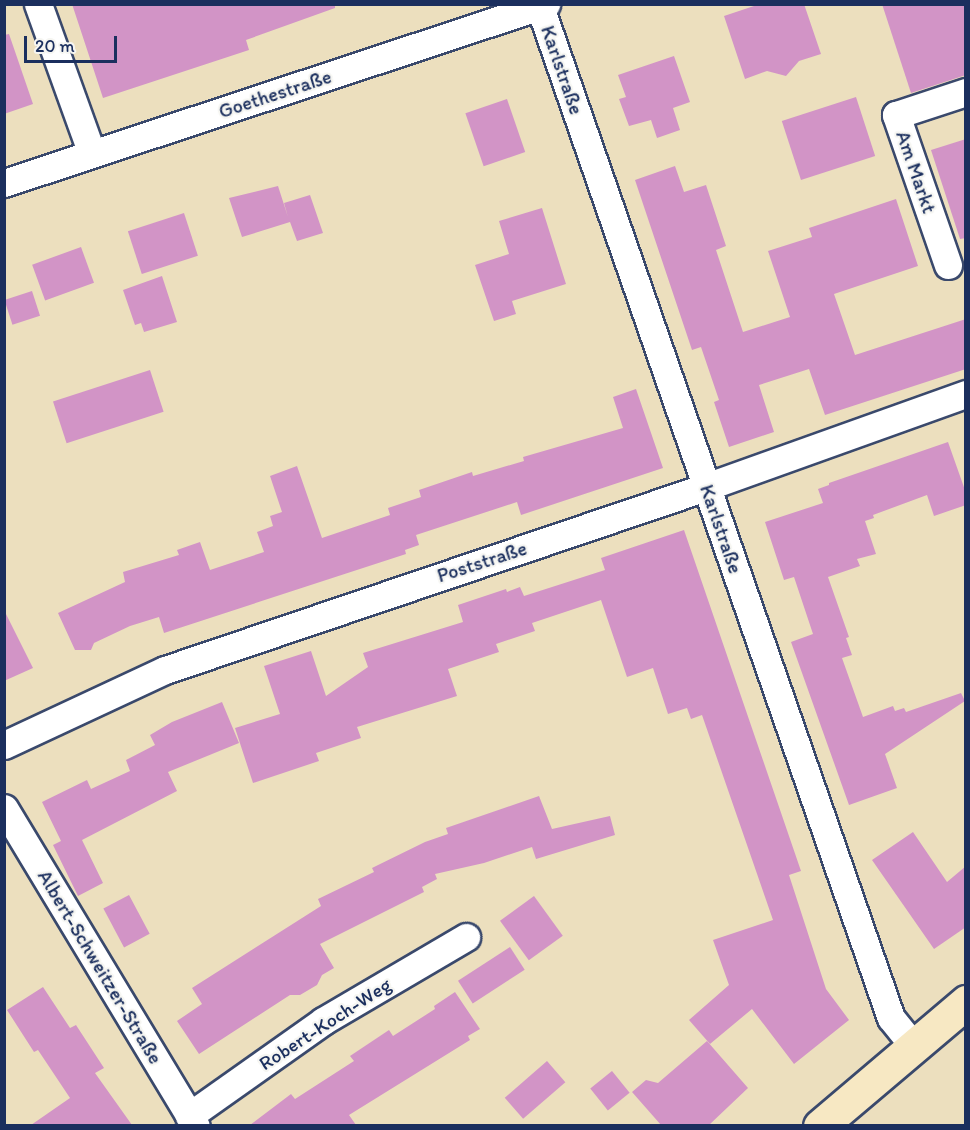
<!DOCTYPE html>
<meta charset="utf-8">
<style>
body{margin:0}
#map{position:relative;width:970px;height:1130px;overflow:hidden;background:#ecdfbe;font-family:Itim,sans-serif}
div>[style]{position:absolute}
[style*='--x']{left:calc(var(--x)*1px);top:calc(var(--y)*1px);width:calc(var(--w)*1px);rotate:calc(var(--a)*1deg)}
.building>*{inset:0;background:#d294c6;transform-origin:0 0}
.roads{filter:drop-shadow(2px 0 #3a496c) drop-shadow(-2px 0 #3a496c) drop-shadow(0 2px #3a496c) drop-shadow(0 -2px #3a496c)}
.street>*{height:27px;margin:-13.5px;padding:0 13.5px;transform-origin:13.5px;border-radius:13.5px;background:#fff}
.secondary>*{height:33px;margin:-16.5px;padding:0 16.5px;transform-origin:16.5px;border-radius:16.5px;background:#f7e8c3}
span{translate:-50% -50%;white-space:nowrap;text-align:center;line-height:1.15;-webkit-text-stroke:4.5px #f6f6f2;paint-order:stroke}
.street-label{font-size:20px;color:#1b2f5e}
.frame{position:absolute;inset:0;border:6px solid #1b2f5e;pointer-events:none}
.scale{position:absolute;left:24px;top:36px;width:93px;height:27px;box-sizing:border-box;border:3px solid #1b2f5e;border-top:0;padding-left:8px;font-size:18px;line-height:21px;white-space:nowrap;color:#1b2f5e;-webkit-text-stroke:4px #f6f6f2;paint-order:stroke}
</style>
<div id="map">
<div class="building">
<div style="clip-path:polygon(72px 4px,335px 4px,335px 8px,246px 40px,249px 50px,103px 98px)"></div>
<div style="clip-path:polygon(760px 4px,804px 4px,821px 54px,799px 61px,786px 76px,767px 71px,745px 79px,724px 16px)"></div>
<div style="clip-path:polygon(882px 4px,966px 4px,966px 75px,911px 93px)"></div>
<div style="clip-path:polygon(9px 34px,33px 104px,4px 114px,4px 35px)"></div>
<div style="clip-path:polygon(674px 56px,690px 102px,673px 108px,680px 130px,657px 138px,651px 120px,629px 126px,619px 99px,626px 97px,618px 75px)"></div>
<div style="left:856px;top:97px;width:62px;height:78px;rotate:72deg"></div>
<div style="left:507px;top:99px;width:56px;height:44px;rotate:71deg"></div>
<div style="clip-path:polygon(966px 139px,966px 238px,960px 239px,931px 150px)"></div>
<div style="clip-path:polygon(675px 166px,684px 192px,706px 185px,726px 246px,716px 250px,743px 332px,790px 317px,768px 251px,812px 237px,809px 228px,896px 199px,918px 266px,834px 294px,855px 355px,966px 319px,966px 369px,825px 415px,809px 369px,759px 385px,774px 432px,729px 447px,714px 402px,719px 400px,701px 347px,692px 350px,635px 180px)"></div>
<div style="clip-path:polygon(278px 186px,288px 217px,284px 203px,310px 195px,323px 233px,297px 241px,290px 222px,242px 237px,229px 198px)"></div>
<div style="clip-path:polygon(542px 208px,566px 284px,512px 301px,516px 314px,494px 321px,475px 265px,509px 254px,499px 221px)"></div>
<div style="left:184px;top:213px;width:45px;height:59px;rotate:72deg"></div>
<div style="left:81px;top:247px;width:38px;height:52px;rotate:70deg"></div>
<div style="clip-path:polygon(162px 276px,177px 322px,144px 332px,141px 323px,135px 325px,123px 290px)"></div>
<div style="left:32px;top:291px;width:26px;height:29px;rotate:72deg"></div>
<div style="left:150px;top:370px;width:44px;height:102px;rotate:72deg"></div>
<div style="clip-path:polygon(636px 389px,663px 468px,521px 515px,517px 502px,416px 535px,419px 545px,405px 550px,406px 554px,164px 633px,159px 617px,130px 626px,94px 643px,91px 650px,75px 650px,58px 613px,125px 582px,123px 572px,179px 555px,177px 550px,200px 542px,210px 570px,264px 552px,257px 532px,273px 526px,270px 516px,282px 512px,270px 476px,297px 466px,322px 538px,390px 515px,388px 508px,421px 497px,419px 490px,472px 472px,473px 476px,524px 461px,523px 457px,623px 428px,613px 397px)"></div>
<div style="clip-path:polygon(948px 442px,966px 493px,966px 505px,934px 516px,927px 495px,873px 515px,874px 518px,865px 521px,876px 554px,857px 559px,860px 566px,828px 577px,849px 637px,846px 638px,852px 655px,842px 658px,863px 717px,893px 706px,895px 711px,904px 708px,906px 712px,961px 693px,965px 701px,885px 754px,897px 788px,849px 805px,791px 642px,813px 634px,794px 577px,784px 580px,765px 522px,823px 503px,818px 489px,829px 485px,829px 483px)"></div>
<div style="clip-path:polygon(684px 530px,801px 871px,789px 875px,826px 989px,849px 1020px,794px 1064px,752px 1009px,710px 1044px,689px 1020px,729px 985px,713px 940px,773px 920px,702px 715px,691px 719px,687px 708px,668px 714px,653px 668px,627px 677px,601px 600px,532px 623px,535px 631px,496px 644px,499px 652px,448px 669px,457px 696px,357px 727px,361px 738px,316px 753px,319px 761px,253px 783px,235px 728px,280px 714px,264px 666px,311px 651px,326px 696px,368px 667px,363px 653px,463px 622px,458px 605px,506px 589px,507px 592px,520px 587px,524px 596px,605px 570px,601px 558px)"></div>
<div style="clip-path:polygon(4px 610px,33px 668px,4px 681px)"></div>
<div style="clip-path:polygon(222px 702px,239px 743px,168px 772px,177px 791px,82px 840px,103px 883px,78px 896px,53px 845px,61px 841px,42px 802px,87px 780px,91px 789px,130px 771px,126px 760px,155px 745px,150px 735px,172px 722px)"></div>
<div style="clip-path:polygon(539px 796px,552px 829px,610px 816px,615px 835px,536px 859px,532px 847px,484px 863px,435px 874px,437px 879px,422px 887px,424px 892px,320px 944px,334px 968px,322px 975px,317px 985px,300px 995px,290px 995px,199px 1054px,177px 1021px,202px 1004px,192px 988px,321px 906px,318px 899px,374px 872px,372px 868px,425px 842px,448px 834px,446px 828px)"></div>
<div style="clip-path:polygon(913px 832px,947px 882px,966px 866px,966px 927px,934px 949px,872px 860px)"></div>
<div style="left:129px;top:895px;width:44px;height:29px;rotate:62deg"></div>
<div style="left:534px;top:896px;width:49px;height:42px;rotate:54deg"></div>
<div style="left:510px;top:947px;width:27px;height:62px;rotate:57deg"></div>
<div style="clip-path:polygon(43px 987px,70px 1028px,76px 1025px,104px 1068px,95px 1073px,132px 1125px,31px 1125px,70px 1098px,38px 1050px,34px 1052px,7px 1010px)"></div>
<div style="clip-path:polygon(455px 992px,480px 1029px,468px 1036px,470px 1040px,349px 1115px,356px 1125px,250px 1125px,291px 1094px,295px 1099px,354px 1061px,350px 1056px,389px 1030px,393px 1036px,435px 1009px,434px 1006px)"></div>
<div style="clip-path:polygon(707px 1041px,748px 1088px,709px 1125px,661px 1125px,632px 1092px,646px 1080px,658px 1083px)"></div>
<div style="left:547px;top:1061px;width:28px;height:56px;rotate:49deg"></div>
<div style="left:612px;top:1071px;width:28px;height:28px;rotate:51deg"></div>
</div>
<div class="roads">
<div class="street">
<div style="--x:38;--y:4;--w:159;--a:70.2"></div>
<div style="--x:539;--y:4;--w:1073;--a:70.86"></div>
<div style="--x:891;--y:1018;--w:36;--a:51"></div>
<div style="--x:4;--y:183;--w:571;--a:-18.28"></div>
<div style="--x:948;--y:265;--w:159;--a:-109.1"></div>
<div style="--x:896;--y:115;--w:74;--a:-18.2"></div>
<div style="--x:4;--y:745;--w:178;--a:-25"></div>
<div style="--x:165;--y:670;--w:571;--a:-18.69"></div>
<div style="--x:706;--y:487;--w:276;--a:-19.7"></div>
<div style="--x:4;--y:808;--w:371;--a:58.9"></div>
<div style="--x:189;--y:1116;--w:164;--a:-35.3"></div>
<div style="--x:323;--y:1021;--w:166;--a:-30.4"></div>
</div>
<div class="secondary">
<div style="--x:820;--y:1126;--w:192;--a:-40.3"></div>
</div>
</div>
<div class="street-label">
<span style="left:562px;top:70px;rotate:71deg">Karlstraße</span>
<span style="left:275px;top:94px;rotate:-18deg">Goethestraße</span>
<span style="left:916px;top:172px;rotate:71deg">Am Markt</span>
<span style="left:721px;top:529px;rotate:71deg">Karlstraße</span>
<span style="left:482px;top:562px;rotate:-18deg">Poststraße</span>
<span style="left:100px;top:967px;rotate:59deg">Albert-Schweitzer-Straße</span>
<span style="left:325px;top:1024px;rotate:-33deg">Robert-Koch-Weg</span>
</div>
<div class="frame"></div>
<div class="scale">20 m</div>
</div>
